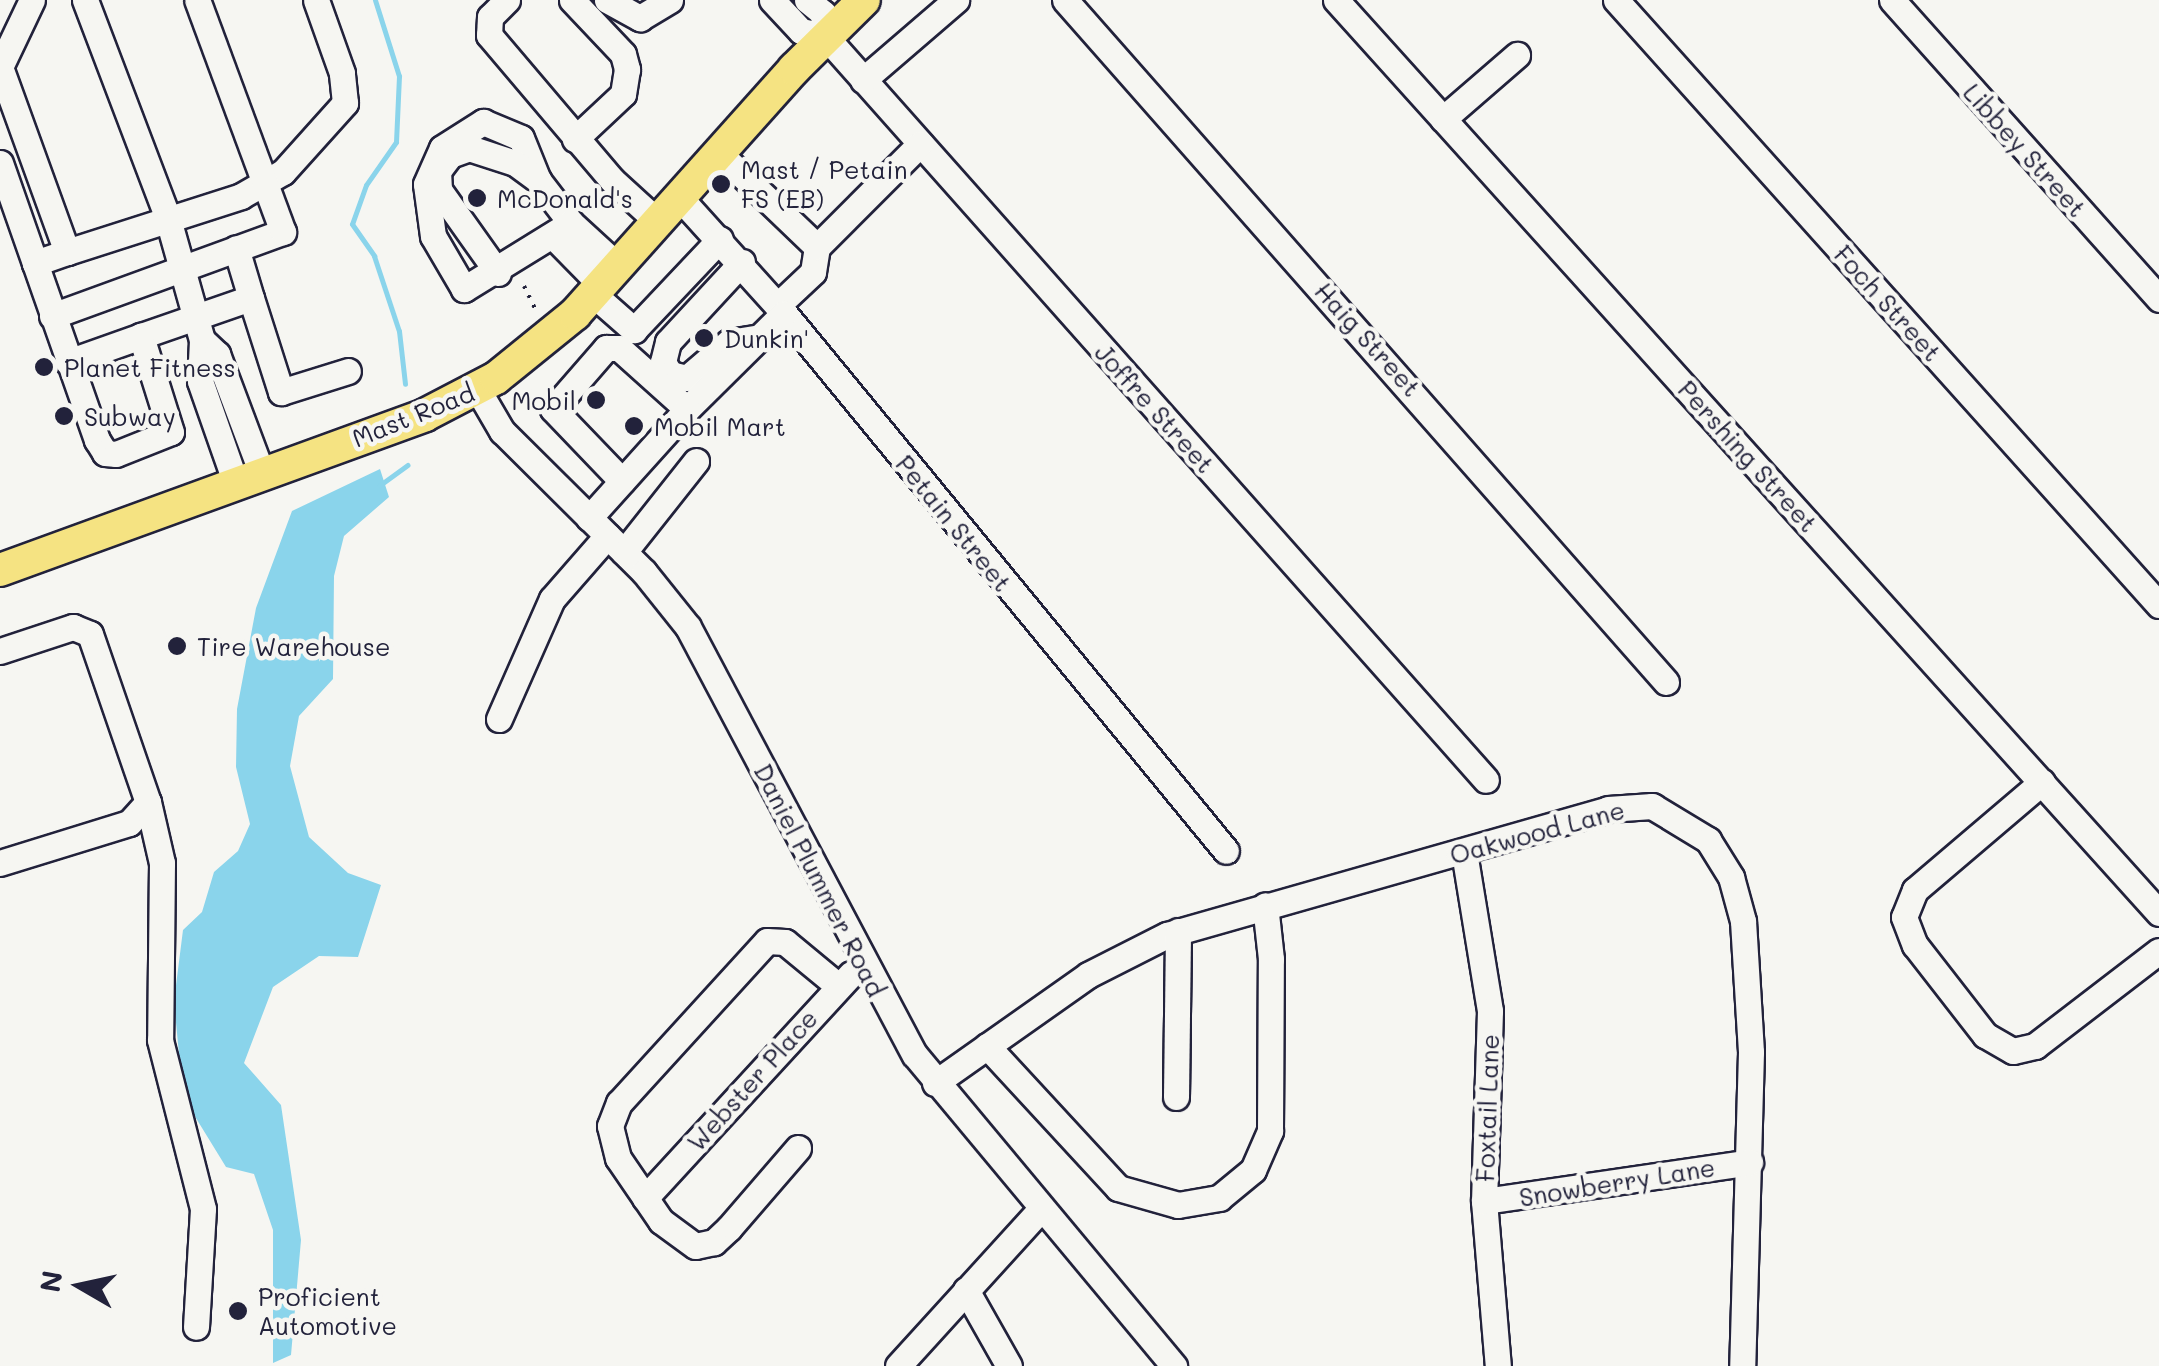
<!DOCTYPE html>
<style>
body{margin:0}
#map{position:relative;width:2159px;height:1366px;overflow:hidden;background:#f6f6f2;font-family:Mali,sans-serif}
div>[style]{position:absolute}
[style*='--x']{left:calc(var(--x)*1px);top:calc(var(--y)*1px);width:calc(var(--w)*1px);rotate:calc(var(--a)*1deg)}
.water>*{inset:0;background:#8ad4eb}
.stream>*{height:5px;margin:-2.5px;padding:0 2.5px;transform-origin:2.5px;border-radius:2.5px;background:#8ad4eb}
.path>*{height:4px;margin-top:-2px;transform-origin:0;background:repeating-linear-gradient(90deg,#22223b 0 2.5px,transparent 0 10.5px)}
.roads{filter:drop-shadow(2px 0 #22223b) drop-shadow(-2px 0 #22223b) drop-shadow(0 2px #22223b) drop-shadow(0 -2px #22223b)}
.minor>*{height:25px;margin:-12.5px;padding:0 12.5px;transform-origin:12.5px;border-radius:12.5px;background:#f6f6f2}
.major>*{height:32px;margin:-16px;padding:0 16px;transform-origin:16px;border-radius:16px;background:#f5e382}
.dots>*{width:28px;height:28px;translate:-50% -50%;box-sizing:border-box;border:5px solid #f6f6f2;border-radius:50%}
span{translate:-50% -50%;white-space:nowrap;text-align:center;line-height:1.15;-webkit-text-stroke:9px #f6f6f2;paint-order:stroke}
.street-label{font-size:25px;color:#22223b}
.poi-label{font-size:25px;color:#22223b}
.left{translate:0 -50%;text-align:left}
.right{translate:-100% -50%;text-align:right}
.north{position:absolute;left:30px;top:1236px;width:100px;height:100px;-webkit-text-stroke:8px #f6f6f2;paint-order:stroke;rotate:279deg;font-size:28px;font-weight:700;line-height:40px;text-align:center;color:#22223b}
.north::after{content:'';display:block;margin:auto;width:35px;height:45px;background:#22223b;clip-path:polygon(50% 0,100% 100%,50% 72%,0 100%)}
</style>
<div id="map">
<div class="water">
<div style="clip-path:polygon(380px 469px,389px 497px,344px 536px,334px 576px,333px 679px,299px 716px,290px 766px,309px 837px,348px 873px,381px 885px,358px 957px,319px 956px,273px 987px,244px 1063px,281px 1105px,301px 1240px,291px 1355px,273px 1363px,273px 1230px,254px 1174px,226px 1167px,183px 1097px,174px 1001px,183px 930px,202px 912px,214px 872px,238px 851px,250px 824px,236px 767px,237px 709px,256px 608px,292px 511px)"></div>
</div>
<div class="stream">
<div style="--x:375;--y:0;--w:80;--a:72.5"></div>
<div style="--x:399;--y:76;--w:66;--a:92.6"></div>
<div style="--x:396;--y:142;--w:52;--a:124.9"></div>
<div style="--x:366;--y:185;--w:41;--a:109.7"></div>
<div style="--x:352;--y:224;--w:39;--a:55"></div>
<div style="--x:374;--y:256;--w:79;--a:71.6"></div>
<div style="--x:399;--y:331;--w:53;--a:83.5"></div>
<div style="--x:380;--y:485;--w:34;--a:-36"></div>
</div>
<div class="path">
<div style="--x:524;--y:286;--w:30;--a:64"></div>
</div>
<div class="roads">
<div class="minor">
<div style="--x:85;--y:0;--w:234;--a:69.2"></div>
<div style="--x:168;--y:219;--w:126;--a:74.3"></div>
<div style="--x:202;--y:340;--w:41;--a:92.8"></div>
<div style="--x:200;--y:381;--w:106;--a:70.7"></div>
<div style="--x:507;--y:0;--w:24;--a:135"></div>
<div style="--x:490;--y:17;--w:18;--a:93"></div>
<div style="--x:489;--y:35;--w:190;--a:49.7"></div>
<div style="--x:612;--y:180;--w:62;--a:42.4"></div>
<div style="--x:572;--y:0;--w:74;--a:46.6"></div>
<div style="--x:623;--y:54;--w:16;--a:75"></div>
<div style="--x:627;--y:69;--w:25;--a:99"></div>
<div style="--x:623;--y:94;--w:66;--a:136.8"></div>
<div style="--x:607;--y:0;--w:38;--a:29"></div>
<div style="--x:640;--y:18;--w:35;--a:-31"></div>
<div style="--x:772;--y:0;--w:42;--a:46.9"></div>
<div style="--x:801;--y:31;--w:25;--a:12"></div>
<div style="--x:807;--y:0;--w:21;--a:39"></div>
<div style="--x:823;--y:13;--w:23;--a:85"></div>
<div style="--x:1065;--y:0;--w:909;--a:48.61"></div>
<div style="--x:1336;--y:0;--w:1229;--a:47.97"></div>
<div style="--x:1616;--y:0;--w:813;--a:48.09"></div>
<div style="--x:1892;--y:0;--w:401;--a:48.2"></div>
<div style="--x:825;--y:36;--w:995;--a:48.38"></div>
<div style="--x:0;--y:67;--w:197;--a:70.1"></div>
<div style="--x:67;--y:252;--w:183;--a:-17.8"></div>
<div style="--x:241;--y:196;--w:48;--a:-29.7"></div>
<div style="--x:283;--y:172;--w:93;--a:-48.1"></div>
<div style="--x:345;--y:103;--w:30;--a:-96"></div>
<div style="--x:342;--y:73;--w:77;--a:-109.6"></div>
<div style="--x:0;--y:67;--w:74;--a:-64.5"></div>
<div style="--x:863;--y:80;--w:123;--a:-40.7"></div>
<div style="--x:1443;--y:119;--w:98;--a:-40.9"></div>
<div style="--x:483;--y:122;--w:41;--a:22.8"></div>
<div style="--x:521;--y:138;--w:45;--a:68"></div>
<div style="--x:538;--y:180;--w:54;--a:52.5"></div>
<div style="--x:571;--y:223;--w:126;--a:148.3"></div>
<div style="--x:464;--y:289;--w:61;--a:-120.3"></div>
<div style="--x:433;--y:236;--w:52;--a:-97.7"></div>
<div style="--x:426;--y:184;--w:39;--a:-66"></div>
<div style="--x:442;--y:148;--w:49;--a:-32.4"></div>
<div style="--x:719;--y:153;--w:136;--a:43.8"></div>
<div style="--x:0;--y:163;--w:106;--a:70.7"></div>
<div style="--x:680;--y:198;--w:155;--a:47.9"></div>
<div style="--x:784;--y:313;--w:696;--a:50.59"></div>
<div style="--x:571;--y:223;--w:64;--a:42.5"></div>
<div style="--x:554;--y:237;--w:67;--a:45.6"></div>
<div style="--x:67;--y:252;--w:34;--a:161"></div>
<div style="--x:35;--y:263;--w:188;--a:70.7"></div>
<div style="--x:97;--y:440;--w:15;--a:58"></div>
<div style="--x:105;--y:453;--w:11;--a:5"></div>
<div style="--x:116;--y:454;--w:59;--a:-21.8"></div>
<div style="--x:171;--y:432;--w:101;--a:-107.4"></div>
<div style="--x:141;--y:336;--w:116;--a:-19.1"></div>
<div style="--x:251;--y:298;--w:52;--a:-106.7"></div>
<div style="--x:742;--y:262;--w:109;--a:132.8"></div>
<div style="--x:668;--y:342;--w:21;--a:104"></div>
<div style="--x:663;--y:362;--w:14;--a:60"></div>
<div style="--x:670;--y:374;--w:17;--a:13"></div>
<div style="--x:687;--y:378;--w:55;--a:-40.6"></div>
<div style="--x:729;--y:342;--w:30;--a:-9"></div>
<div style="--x:498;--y:273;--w:102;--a:-125.4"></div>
<div style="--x:439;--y:190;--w:19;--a:-93"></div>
<div style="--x:438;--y:171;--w:20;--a:-53"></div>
<div style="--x:450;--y:155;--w:20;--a:-20"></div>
<div style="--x:469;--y:148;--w:48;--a:18.1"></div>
<div style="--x:515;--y:163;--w:29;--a:36"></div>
<div style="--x:593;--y:294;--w:55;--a:41.3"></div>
<div style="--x:634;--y:330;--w:125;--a:-46.6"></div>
<div style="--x:251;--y:298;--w:99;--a:72.3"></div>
<div style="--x:281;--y:392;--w:70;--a:-17.4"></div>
<div style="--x:778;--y:305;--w:48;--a:-43.3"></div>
<div style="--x:813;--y:272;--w:25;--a:-81"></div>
<div style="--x:817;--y:247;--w:146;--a:-45"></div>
<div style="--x:52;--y:316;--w:246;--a:-20"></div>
<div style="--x:283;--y:232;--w:247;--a:-110.3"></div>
<div style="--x:202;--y:340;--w:21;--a:43"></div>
<div style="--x:217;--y:354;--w:125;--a:69.4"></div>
<div style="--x:68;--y:362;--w:77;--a:-19.6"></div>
<div style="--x:478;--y:390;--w:48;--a:59.7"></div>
<div style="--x:502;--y:431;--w:200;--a:44.8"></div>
<div style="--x:644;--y:572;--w:70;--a:51.3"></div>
<div style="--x:688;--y:627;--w:484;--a:62.1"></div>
<div style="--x:915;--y:1055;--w:405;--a:50.2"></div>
<div style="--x:622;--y:481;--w:100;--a:-133.8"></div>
<div style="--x:553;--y:409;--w:81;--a:-49"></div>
<div style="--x:606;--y:348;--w:13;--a:0"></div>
<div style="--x:619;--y:348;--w:91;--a:41.9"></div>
<div style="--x:687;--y:409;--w:136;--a:-44.7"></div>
<div style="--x:589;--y:518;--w:147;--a:-48"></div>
<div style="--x:624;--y:552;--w:116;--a:-51.6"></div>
<div style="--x:0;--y:651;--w:77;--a:-18.2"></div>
<div style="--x:73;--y:627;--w:18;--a:22"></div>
<div style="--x:90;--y:634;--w:178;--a:71"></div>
<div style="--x:148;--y:802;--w:28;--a:132"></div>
<div style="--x:129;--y:823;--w:135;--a:162.8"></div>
<div style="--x:499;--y:719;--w:131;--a:-66.2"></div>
<div style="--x:552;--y:599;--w:84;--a:-48.9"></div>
<div style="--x:2042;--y:782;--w:167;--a:139.6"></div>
<div style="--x:1915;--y:890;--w:29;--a:112"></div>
<div style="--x:1904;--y:917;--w:30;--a:69"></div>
<div style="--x:1915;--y:945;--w:114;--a:52.1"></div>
<div style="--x:1985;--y:1035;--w:32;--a:30"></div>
<div style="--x:2013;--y:1051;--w:23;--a:-13"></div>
<div style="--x:2035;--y:1046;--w:156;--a:-37.5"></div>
<div style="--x:148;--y:802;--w:63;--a:77.1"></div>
<div style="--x:162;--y:863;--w:177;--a:90.6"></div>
<div style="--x:160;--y:1040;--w:174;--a:75.7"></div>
<div style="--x:203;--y:1209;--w:118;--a:93.4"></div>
<div style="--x:1464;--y:852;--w:161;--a:80.7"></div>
<div style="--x:1490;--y:1011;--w:190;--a:91.8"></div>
<div style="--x:1484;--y:1201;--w:166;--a:85.2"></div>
<div style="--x:987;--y:1046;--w:193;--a:47.3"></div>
<div style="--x:1118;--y:1188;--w:62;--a:15.8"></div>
<div style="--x:1178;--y:1205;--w:42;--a:-9.7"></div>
<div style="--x:1219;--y:1198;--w:44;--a:-39.5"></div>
<div style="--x:1253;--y:1170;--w:43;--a:-66.4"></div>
<div style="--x:1270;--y:1131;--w:172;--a:-89.7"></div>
<div style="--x:1271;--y:959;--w:54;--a:-96.3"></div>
<div style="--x:935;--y:1083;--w:187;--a:-35.2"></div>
<div style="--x:1088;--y:975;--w:89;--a:-26.9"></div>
<div style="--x:1167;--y:935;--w:459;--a:-15.9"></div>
<div style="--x:1608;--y:809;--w:44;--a:-3.9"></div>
<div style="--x:1652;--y:806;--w:66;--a:31.3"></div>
<div style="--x:1708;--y:840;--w:44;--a:58.1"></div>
<div style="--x:1731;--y:877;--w:46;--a:74.7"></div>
<div style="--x:1743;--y:921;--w:131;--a:86.5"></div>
<div style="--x:1751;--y:1052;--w:314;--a:91.6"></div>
<div style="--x:1176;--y:1097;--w:166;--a:-89.3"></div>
<div style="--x:798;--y:1148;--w:106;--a:130.8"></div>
<div style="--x:729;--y:1228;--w:21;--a:137"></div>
<div style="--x:714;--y:1242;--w:19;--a:168"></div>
<div style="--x:695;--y:1246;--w:42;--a:-143.7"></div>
<div style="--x:661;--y:1221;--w:76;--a:-124.3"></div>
<div style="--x:618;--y:1158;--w:33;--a:-104"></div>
<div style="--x:610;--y:1126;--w:25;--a:-69"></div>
<div style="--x:619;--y:1103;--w:219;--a:-47.6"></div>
<div style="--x:767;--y:941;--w:18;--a:3"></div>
<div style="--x:785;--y:942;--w:67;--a:39.6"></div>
<div style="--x:645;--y:1198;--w:304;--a:-47.4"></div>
<div style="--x:1484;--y:1201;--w:269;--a:-8.3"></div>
<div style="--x:966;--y:1290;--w:87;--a:60.5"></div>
<div style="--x:898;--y:1366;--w:211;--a:-47.7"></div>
</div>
<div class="major">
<div style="--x:0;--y:570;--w:452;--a:-20"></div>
<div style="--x:425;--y:415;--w:80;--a:-27.5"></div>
<div style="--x:496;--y:378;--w:102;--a:-39"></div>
<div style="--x:575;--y:314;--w:329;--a:-48.2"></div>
<div style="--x:794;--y:69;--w:98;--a:-44.6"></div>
</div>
</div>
<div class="dots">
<div style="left:721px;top:184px;background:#22223b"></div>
<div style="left:477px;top:198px;background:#22223b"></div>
<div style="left:704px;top:338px;background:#22223b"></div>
<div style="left:44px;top:367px;background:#22223b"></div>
<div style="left:596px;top:400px;background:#22223b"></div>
<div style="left:64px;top:416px;background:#22223b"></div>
<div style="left:634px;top:426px;background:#22223b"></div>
<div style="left:177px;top:646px;background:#22223b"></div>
<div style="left:238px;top:1311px;background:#22223b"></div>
</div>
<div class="street-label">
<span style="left:2025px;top:150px;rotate:48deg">Libbey Street</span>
<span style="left:1888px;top:303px;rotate:48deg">Foch Street</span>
<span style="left:1368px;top:339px;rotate:48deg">Haig Street</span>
<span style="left:1155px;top:408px;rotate:48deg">Joffre Street</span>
<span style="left:413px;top:415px;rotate:-22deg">Mast Road</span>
<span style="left:1748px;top:456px;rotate:48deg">Pershing Street</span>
<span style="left:954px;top:523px;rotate:51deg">Petain Street</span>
<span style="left:1537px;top:832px;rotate:-15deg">Oakwood Lane</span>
<span style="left:820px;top:880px;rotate:63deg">Daniel Plummer Road</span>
<span style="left:752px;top:1080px;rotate:-48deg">Webster Place</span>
<span style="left:1487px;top:1108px;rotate:-88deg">Foxtail Lane</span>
<span style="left:1617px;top:1182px;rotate:-9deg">Snowberry Lane</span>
</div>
<div class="poi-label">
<span class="left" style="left:741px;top:184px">Mast / Petain<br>FS (EB)</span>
<span class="left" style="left:497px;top:198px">McDonald's</span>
<span class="left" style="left:724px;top:338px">Dunkin'</span>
<span class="left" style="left:64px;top:367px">Planet Fitness</span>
<span class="right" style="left:576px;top:400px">Mobil</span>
<span class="left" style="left:84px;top:416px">Subway</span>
<span class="left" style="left:654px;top:426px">Mobil Mart</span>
<span class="left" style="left:197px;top:646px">Tire Warehouse</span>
<span class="left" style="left:258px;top:1311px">Proficient<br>Automotive</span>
</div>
<div class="north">N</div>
</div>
